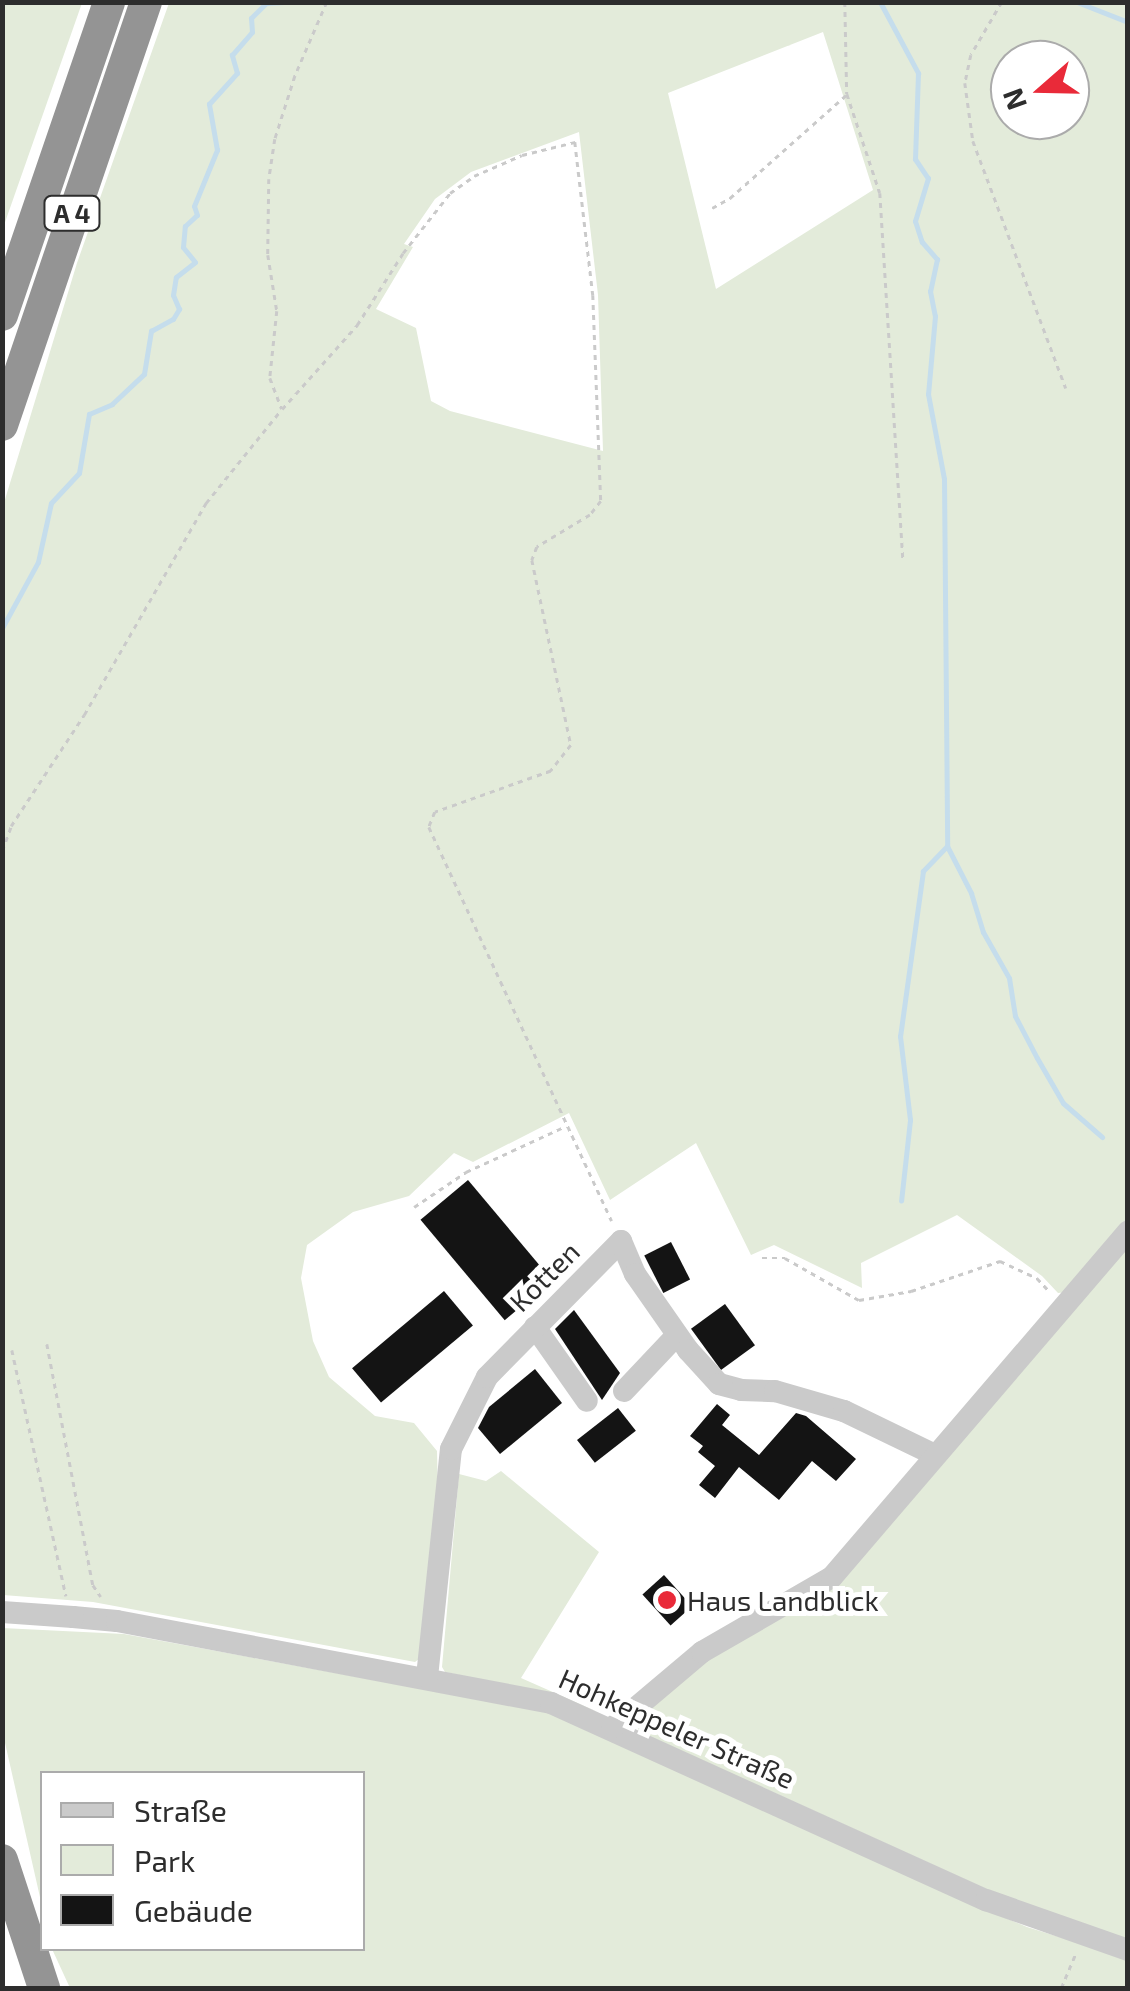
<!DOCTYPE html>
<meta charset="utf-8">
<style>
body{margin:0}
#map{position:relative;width:1130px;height:1991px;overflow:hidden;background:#fff;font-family:"Exo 2",sans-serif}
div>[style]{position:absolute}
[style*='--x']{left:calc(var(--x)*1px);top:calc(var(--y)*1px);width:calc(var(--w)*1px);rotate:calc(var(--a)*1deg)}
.green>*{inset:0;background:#e3ebda}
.stream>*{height:5px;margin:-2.5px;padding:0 2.5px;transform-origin:2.5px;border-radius:2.5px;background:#c5ddec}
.building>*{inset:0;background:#141414;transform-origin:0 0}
.path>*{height:2.5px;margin-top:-1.25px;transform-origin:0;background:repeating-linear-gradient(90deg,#cacaca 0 5px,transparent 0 10px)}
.minor>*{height:22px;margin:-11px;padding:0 11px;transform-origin:11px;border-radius:11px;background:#cacaca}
.highway>*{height:32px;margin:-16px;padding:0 16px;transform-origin:16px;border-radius:16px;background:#949494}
.minor-bridge>*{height:22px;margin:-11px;padding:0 11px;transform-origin:11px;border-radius:11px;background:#cacaca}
.dots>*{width:28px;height:28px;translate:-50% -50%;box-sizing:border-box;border:5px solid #fff;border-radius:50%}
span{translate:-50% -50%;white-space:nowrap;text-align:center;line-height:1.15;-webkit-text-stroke:10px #fff;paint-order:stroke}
.shield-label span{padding:2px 8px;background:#fff;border:2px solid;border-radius:8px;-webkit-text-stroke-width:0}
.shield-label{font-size:25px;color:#2d2d2d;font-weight:700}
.street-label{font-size:28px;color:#2d2d2d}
.poi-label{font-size:28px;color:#2d2d2d}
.left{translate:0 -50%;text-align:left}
.frame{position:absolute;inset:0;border:5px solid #2d2d2d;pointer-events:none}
.legend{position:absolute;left:40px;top:1771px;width:325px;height:180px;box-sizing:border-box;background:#fff;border:2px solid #ababab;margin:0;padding:12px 18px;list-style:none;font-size:30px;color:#2d2d2d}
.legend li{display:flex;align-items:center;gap:20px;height:50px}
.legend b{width:50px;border:2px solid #ababab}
.north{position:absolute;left:990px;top:40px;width:100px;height:100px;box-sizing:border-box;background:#fff;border:2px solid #ababab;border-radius:50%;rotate:250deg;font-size:28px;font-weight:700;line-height:40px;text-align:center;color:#2d2d2d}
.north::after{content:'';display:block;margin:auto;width:35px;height:45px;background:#e92a39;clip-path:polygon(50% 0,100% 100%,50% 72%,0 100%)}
</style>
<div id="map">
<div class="green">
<div style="clip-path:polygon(3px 2px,82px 3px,3px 228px,2px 3px)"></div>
<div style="clip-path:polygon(evenodd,169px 3px,1127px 3px,1127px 1223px,1068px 1292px,1058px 1293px,1042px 1276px,957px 1215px,861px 1263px,862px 1288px,774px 1245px,751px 1255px,696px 1143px,610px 1200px,569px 1113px,473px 1162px,454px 1153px,409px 1196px,353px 1212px,307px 1245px,301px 1278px,313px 1341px,329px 1377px,375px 1416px,414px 1423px,437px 1451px,438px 1495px,423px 1656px,415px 1662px,93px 1602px,3px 1595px,3px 506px,77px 263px,169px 3px,823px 32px,873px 190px,716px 289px,668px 93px,823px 32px,169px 3px,1010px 60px,1070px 60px,1070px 120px,1010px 120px,1010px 60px,169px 3px,579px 132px,598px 295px,603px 451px,450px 411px,431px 401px,416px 328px,376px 309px,413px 247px,404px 244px,435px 199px,471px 172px,579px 132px)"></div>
<div style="clip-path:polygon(1127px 1241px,1127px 1942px,1041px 1914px,640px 1732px,635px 1723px,689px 1668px,836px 1584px)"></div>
<div style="clip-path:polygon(501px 1471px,599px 1552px,521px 1678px,598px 1712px,550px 1694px,445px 1672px,442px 1667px,459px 1474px,486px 1481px)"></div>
<div style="clip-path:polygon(2px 1628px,124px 1634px,553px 1713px,968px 1902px,1027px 1927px,1127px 1958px,1127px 1988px,70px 1988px,52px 1949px,362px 1948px,362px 1774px,42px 1774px,42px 1906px,3px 1734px)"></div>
</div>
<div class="stream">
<div style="--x:880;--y:2;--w:81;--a:61.8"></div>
<div style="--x:918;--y:73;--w:86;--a:92"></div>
<div style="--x:915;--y:159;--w:23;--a:56"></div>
<div style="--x:928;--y:178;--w:45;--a:106.8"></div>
<div style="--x:915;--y:221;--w:22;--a:72"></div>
<div style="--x:922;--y:242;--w:23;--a:49"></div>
<div style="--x:937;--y:259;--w:33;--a:102"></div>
<div style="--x:930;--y:291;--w:25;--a:79"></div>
<div style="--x:935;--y:316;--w:78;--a:95.1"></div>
<div style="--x:928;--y:394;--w:86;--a:79.3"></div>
<div style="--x:944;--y:479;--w:367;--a:89.5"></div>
<div style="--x:947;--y:846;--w:35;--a:134"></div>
<div style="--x:923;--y:871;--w:167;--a:97.9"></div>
<div style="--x:900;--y:1036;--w:85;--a:83.2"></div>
<div style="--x:910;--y:1120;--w:81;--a:96.3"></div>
<div style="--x:1077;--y:2;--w:55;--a:21.4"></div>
<div style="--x:2;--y:628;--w:75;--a:-61.4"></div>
<div style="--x:38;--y:562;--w:60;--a:-77.6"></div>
<div style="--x:51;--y:503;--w:41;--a:-47"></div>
<div style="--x:79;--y:473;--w:60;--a:-80.4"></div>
<div style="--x:89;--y:414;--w:25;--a:-23"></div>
<div style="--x:112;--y:404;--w:44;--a:-43.2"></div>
<div style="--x:144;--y:374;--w:44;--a:-80.8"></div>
<div style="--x:151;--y:331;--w:25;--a:-29"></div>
<div style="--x:173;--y:319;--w:12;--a:-59"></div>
<div style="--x:179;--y:309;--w:15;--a:-113"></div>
<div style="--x:173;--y:295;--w:18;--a:-81"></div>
<div style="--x:176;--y:277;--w:24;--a:-38"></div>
<div style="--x:195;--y:262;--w:19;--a:-129"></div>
<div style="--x:183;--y:247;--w:21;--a:-85"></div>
<div style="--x:185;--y:226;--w:16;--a:-43"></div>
<div style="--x:197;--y:215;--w:9;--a:-108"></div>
<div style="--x:194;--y:206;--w:61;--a:-67.7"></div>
<div style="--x:217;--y:150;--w:47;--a:-99.9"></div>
<div style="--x:209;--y:104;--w:42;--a:-47.9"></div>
<div style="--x:237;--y:73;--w:19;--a:-106"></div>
<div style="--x:232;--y:55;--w:30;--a:-49"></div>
<div style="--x:252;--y:32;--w:14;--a:-94"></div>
<div style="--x:251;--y:18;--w:21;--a:-45"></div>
<div style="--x:266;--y:3;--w:18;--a:-3"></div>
<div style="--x:947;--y:846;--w:53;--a:62.9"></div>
<div style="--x:971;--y:893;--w:41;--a:72.9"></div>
<div style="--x:983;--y:932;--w:53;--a:60.5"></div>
<div style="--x:1009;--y:978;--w:38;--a:81"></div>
<div style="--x:1015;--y:1016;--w:47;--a:62.4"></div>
<div style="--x:1037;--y:1058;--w:52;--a:60"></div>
<div style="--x:1063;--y:1103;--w:52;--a:41.1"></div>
</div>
<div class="building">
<div style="left:468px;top:1180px;width:131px;height:62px;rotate:50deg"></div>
<div style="left:671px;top:1242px;width:42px;height:30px;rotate:63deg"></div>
<div style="left:444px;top:1291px;width:45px;height:120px;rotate:50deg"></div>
<div style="left:725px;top:1304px;width:51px;height:42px;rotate:54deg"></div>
<div style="clip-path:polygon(574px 1310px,620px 1373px,602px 1400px,555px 1329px)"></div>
<div style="clip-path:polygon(535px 1369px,562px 1403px,500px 1454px,478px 1428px,489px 1407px)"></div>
<div style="clip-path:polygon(717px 1404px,730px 1415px,722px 1425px,759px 1455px,796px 1413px,806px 1416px,856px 1459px,836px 1481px,812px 1461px,779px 1500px,739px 1467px,715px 1498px,699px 1485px,715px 1466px,698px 1452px,703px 1446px,690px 1436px)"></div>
<div style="left:618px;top:1408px;width:29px;height:52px;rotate:52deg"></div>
<div style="left:664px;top:1575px;width:42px;height:29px;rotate:48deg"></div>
</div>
<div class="path">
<div style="--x:327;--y:2;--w:81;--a:113.4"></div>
<div style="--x:295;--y:76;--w:66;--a:107.6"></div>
<div style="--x:275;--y:139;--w:40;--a:98.5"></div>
<div style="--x:269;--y:179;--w:76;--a:90.8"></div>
<div style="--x:268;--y:255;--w:57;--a:80.9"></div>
<div style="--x:277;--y:311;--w:67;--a:96"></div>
<div style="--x:270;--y:378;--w:33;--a:69"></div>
<div style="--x:282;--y:409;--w:113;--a:-48.2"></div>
<div style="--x:357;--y:325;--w:85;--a:-57.4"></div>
<div style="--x:403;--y:253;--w:76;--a:-51.9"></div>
<div style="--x:450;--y:193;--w:29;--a:-35"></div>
<div style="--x:474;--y:176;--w:52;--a:-23.6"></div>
<div style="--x:522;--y:155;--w:55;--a:-13.8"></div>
<div style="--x:575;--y:142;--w:154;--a:83.3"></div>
<div style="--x:593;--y:295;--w:206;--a:87.8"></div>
<div style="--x:601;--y:501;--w:18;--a:128"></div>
<div style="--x:590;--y:515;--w:62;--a:148.9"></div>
<div style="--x:537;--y:547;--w:14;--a:111"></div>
<div style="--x:532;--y:560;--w:189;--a:78.1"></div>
<div style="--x:571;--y:745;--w:33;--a:128"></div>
<div style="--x:551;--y:771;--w:123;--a:160.5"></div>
<div style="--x:435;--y:812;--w:16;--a:112"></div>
<div style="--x:429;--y:827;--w:434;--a:65.1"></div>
<div style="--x:845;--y:2;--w:92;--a:88.8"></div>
<div style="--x:847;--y:94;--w:104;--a:71.6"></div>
<div style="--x:880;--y:193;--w:367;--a:86.4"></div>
<div style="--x:1002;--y:2;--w:61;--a:120.3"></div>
<div style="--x:971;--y:55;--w:29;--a:102"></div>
<div style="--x:965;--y:83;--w:59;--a:82.1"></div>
<div style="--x:973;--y:141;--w:264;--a:69.4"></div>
<div style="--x:712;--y:208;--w:21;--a:-29"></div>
<div style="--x:730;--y:198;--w:155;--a:-41.6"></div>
<div style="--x:2;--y:851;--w:27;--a:-70"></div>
<div style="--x:11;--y:826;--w:133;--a:-56.7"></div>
<div style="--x:84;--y:715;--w:245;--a:-60.1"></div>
<div style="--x:206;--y:503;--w:119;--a:-51.1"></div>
<div style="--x:414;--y:1207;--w:63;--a:-33.9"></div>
<div style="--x:466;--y:1172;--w:110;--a:-24.7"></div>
<div style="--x:762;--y:1258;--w:23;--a:0"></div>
<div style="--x:785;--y:1258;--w:85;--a:29.6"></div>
<div style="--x:859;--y:1300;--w:53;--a:-9.8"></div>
<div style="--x:911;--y:1291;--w:94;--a:-18.6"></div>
<div style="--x:1000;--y:1261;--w:41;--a:24.7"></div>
<div style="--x:1037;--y:1278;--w:16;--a:47"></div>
<div style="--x:47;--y:1344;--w:245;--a:79.2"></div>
<div style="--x:93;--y:1585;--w:14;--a:56"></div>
<div style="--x:12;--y:1350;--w:252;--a:77.6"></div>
<div style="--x:1061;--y:1988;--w:38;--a:-67"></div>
</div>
<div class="minor">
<div style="--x:535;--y:1327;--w:90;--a:54.9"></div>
<div style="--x:624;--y:1391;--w:77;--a:-46.6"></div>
<div style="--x:73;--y:1617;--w:44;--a:5.2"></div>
<div style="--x:117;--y:1621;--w:442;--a:10.7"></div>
<div style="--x:551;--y:1703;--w:478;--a:24.4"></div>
<div style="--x:986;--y:1900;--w:151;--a:19.4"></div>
<div style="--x:427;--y:1677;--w:229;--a:-84"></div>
<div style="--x:451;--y:1449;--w:80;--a:-63.4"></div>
<div style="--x:487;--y:1377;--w:191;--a:-45.4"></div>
<div style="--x:621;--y:1241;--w:36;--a:67"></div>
<div style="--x:635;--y:1274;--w:93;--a:55.1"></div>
<div style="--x:688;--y:1350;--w:46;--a:47.6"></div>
<div style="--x:719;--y:1384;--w:23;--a:15"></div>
<div style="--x:741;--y:1390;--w:34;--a:2"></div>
<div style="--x:775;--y:1391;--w:72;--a:16.2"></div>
<div style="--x:844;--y:1411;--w:99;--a:25.8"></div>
<div style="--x:612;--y:1728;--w:118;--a:-40.2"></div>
<div style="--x:702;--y:1652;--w:150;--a:-30"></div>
<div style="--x:832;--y:1577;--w:455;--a:-49.4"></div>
</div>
<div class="highway">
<div style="--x:2;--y:315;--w:331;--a:-71.1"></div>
<div style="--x:2;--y:425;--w:447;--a:-71.2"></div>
<div style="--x:2;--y:1860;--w:135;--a:71.8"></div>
</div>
<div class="minor-bridge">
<div style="--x:2;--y:1612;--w:71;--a:4"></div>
</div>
<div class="dots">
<div style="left:667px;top:1600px;background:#e92a39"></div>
</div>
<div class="shield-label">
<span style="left:72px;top:213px">A 4</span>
</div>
<div class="street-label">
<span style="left:544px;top:1276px;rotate:-45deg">Kotten</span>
<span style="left:677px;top:1728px;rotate:24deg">Hohkeppeler Straße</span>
</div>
<div class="poi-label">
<span class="left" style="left:687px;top:1600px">Haus Landblick</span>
</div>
<div class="frame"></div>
<ul class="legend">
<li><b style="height:12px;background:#cacaca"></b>Straße</li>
<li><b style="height:28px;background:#e3ebda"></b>Park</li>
<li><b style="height:28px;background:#141414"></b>Gebäude</li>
</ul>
<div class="north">N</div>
</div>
